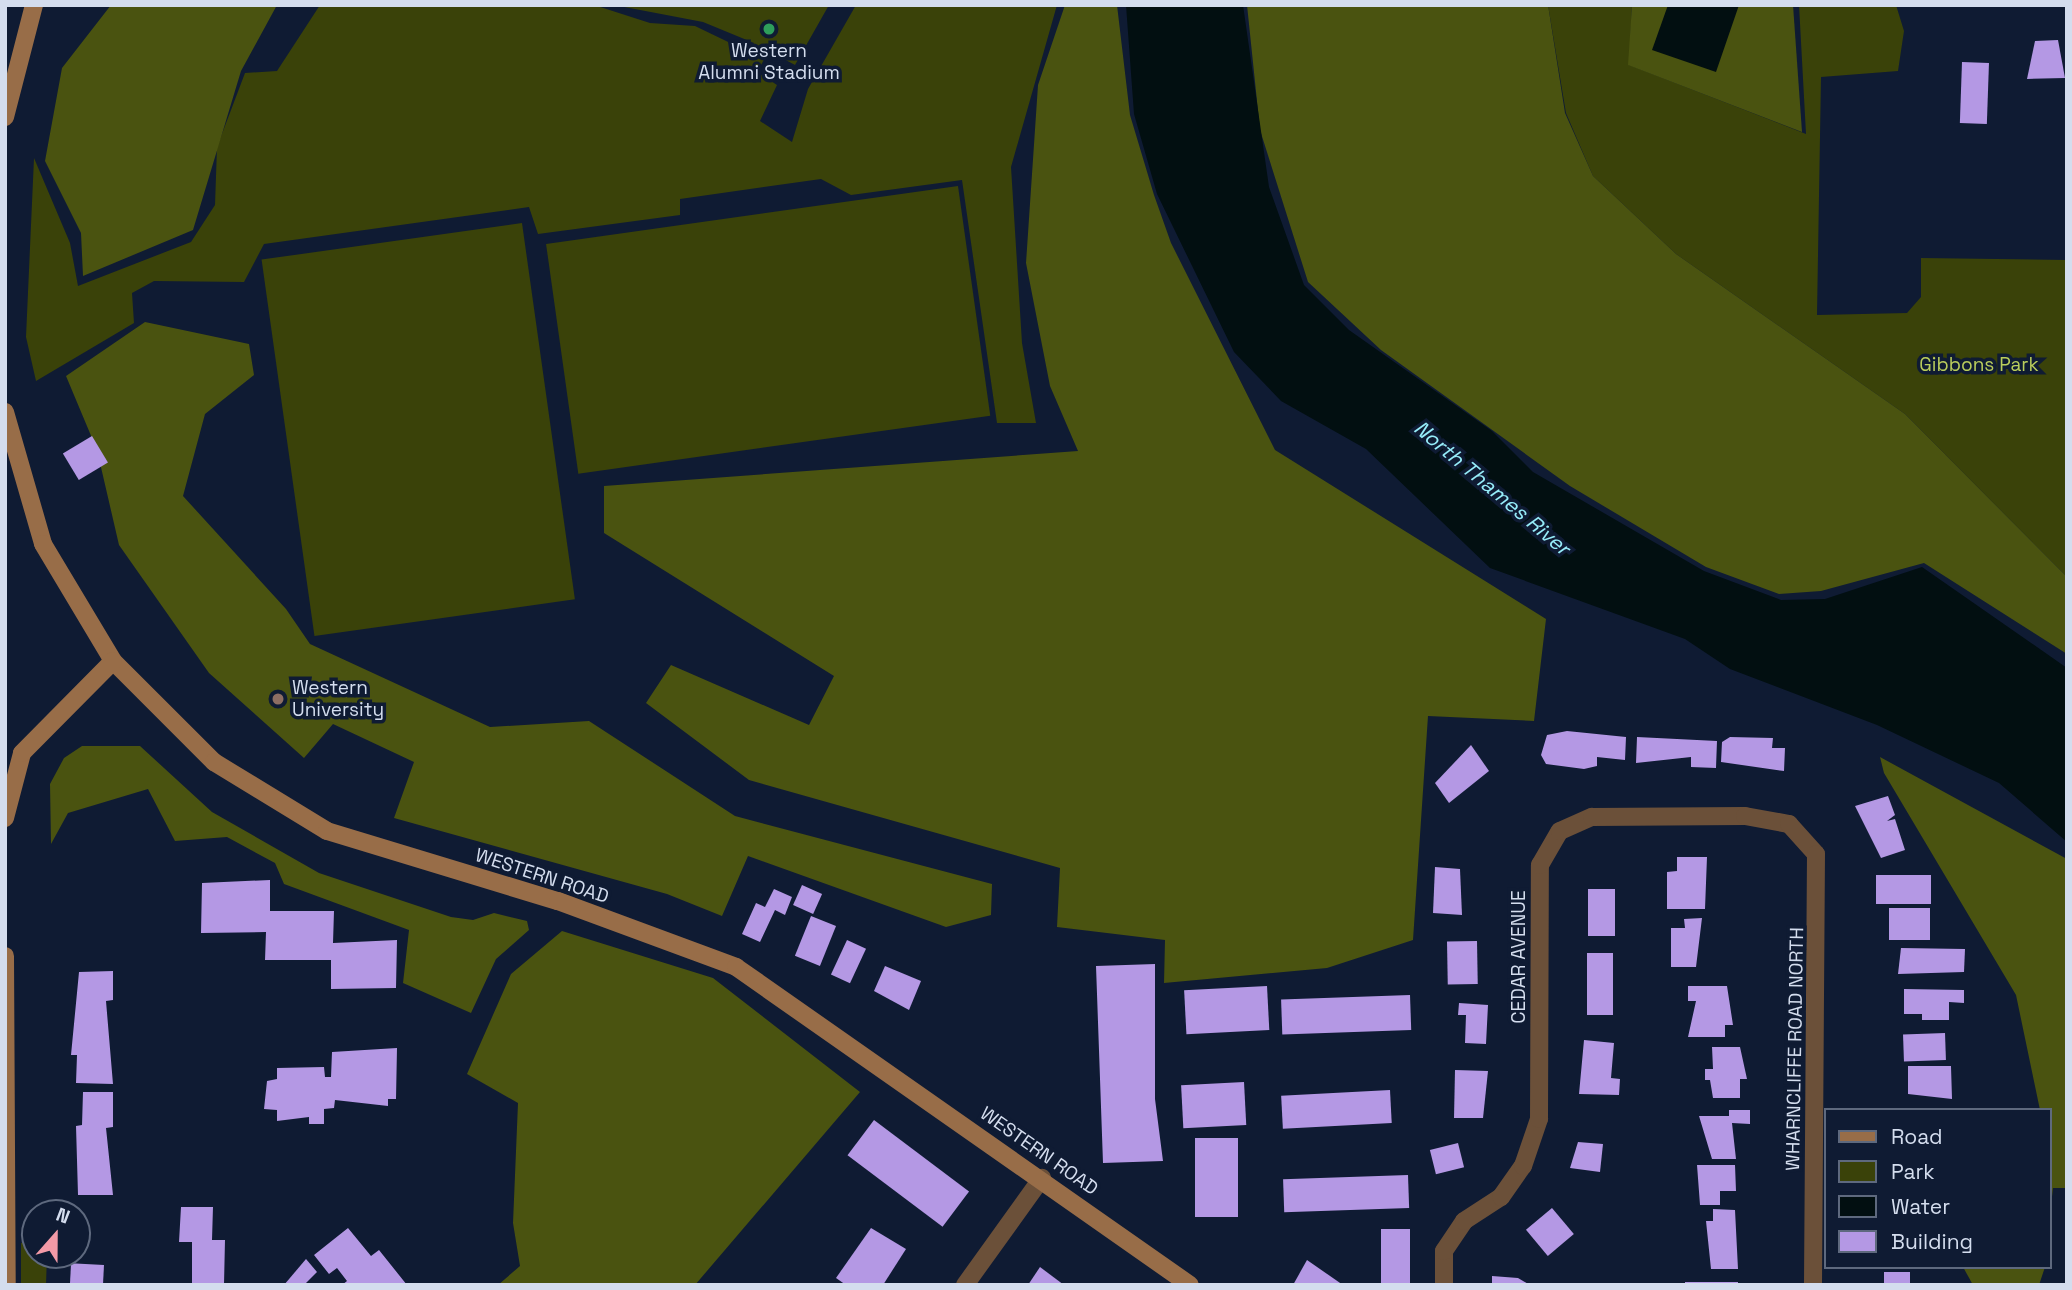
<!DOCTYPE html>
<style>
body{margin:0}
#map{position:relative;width:2072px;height:1290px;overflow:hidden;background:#0f1b33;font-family:"Space Grotesk",sans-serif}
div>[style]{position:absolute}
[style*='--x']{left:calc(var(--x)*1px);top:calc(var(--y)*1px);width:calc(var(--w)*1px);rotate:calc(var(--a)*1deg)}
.green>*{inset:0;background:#3a4209;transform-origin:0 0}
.forest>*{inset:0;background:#4a5310}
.water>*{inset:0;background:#020f11}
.building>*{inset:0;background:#b498e4;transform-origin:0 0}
.street>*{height:18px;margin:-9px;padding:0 9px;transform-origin:9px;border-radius:9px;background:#6b5039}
.secondary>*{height:18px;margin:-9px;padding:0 9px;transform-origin:9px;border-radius:9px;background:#986d48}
.dots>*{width:19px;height:19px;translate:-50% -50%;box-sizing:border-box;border:4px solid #0f1b33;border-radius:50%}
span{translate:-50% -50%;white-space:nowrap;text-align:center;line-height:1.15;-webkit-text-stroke:7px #0f1b33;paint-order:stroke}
.poi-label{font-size:19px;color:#d4ddee}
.left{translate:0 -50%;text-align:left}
.park-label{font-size:19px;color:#bacd5c}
.street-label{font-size:19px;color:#d4ddee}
.water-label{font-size:21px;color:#96ecf9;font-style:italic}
.frame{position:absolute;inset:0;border:7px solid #d4ddee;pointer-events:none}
.legend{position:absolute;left:1824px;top:1108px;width:228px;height:161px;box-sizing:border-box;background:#0f1b33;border:2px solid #5e697e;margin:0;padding:9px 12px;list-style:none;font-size:21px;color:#d4ddee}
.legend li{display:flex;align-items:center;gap:14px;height:35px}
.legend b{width:35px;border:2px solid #5e697e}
.north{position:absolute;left:21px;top:1199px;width:70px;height:70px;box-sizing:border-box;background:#0f1b33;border:2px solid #5e697e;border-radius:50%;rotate:21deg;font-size:19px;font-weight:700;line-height:28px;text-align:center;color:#d4ddee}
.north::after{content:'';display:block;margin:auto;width:24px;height:32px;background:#f39aa7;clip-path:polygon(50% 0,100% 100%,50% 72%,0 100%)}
</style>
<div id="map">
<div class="green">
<div style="clip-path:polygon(320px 5px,594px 5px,650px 23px,695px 26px,749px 52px,754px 43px,703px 22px,614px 5px,829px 5px,795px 65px,769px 51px,757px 72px,777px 85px,760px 121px,792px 142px,808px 89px,856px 5px,1057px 5px,1011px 167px,1022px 343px,1036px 423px,997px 423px,962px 180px,851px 195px,821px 179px,680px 199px,680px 215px,538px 234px,529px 207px,264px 244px,244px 282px,154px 281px,132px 293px,134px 323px,36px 381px,26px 337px,34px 158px,70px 243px,78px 286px,191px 242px,215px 205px,217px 147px,245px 73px,277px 71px)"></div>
<div style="clip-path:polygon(1548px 5px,1632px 5px,1629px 65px,1806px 134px,1799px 5px,1896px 5px,1904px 31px,1898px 71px,1821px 77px,1817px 315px,1907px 313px,1921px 297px,1921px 258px,2067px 260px,2067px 577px,1905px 414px,1676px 254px,1593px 176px,1566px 113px)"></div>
<div style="left:958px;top:186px;width:232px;height:416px;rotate:82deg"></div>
<div style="left:522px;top:223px;width:380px;height:263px;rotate:82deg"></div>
<div style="clip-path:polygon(35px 1239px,35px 1255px,47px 1255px,46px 1285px,21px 1285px,21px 1243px)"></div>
</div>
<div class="forest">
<div style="clip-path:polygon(111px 5px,277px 5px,241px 71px,193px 230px,83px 276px,81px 233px,45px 161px,62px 68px)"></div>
<div style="clip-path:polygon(1065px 5px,1117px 5px,1130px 115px,1154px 195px,1171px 243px,1275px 450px,1546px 619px,1534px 721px,1428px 716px,1413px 940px,1327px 968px,1164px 983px,1165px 940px,1057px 927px,1060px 868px,749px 780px,646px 703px,671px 665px,809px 725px,834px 676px,604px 533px,604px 486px,1078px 451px,1050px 386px,1026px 263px,1038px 85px)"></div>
<div style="clip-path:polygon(1247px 5px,1548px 5px,1565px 113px,1593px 176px,1676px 254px,1905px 414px,2067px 577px,2067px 654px,1924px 563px,1821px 591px,1779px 594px,1706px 567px,1570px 486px,1381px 350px,1308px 282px,1260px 130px)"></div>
<div style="clip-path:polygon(1632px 5px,1793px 5px,1802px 132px,1628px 65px)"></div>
<div style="clip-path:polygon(145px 322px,249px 344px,254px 375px,205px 414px,183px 496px,286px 609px,310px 644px,490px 727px,589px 721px,735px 816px,992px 884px,991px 915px,946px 927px,748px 856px,722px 916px,667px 894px,394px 818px,414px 762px,333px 724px,304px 758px,209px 673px,119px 545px,97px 450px,66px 376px)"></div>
<div style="clip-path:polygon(82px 746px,140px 746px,212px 812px,319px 873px,451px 917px,473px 920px,494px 913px,527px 921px,529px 930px,496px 959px,471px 1013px,403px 983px,409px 930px,284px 884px,275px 863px,227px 837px,175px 841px,148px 789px,68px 813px,51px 844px,50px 784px,64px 758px)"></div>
<div style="clip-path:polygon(1880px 757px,2067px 859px,2067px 1188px,2053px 1188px,2049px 1223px,2049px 1110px,2040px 1110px,2016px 995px,1884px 773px)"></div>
<div style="clip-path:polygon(562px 931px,713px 978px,860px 1092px,695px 1285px,498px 1285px,520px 1266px,513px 1223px,518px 1103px,467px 1074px,511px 974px)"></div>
<div style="clip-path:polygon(1963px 1267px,2045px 1267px,2039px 1285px,1973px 1285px)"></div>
</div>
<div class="water">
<div style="clip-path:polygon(1126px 5px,1243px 5px,1269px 187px,1304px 285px,1349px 330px,1492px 431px,1533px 472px,1704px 571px,1781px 600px,1825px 599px,1922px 567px,2067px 668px,2067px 842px,1999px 783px,1877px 725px,1730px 669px,1685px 639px,1490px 568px,1366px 449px,1281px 401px,1234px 352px,1157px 194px,1134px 114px)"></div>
<div style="clip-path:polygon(1668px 5px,1739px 5px,1716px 72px,1652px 50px)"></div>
</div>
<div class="building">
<div style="clip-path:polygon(2058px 40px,2065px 78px,2027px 79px,2035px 41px)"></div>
<div style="left:1962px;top:62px;width:27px;height:61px;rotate:2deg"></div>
<div style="left:92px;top:436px;width:31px;height:34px;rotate:59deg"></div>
<div style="clip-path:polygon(1567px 731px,1626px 737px,1625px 760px,1597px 757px,1597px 766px,1584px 769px,1546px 764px,1541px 755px,1547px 735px)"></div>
<div style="clip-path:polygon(1637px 737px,1717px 741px,1716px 768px,1691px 767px,1691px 757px,1636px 763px)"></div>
<div style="clip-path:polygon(1730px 737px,1773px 738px,1772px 748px,1785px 748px,1784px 771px,1721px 762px,1722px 742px)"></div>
<div style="clip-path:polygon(1471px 745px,1489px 771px,1449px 803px,1435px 783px)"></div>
<div style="clip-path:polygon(1888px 796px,1895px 815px,1887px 821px,1895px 819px,1905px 850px,1881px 858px,1855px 806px)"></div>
<div style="clip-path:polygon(1677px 857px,1707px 857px,1705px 909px,1667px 909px,1667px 872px,1677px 871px)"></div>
<div style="clip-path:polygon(1435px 867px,1460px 869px,1462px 915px,1433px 913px)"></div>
<div style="left:1876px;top:875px;width:55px;height:29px"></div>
<div style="clip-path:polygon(270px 880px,270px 911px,334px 911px,333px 943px,397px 940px,396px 988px,331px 989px,331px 960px,265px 960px,266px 932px,201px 933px,202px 883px)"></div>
<div style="left:802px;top:885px;width:22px;height:22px;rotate:24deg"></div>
<div style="clip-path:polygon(774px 889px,792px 897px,785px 915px,775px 910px,760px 942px,742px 934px,756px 903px,765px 907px)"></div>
<div style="left:1588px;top:889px;width:27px;height:47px"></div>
<div style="left:1930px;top:908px;width:32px;height:41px;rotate:90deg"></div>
<div style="left:811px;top:916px;width:27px;height:43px;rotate:22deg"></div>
<div style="clip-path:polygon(1702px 918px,1696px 967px,1671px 967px,1671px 928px,1685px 928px,1684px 919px)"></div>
<div style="left:847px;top:940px;width:21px;height:38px;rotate:25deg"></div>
<div style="left:1477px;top:941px;width:43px;height:30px;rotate:89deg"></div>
<div style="clip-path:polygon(1901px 948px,1965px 949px,1964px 972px,1898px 974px)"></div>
<div style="left:1587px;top:953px;width:26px;height:62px"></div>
<div style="clip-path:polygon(1155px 964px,1155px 1099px,1163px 1161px,1103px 1163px,1096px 966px)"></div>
<div style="clip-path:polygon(885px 966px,921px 981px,909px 1010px,874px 991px)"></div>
<div style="clip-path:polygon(113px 971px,113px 1000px,106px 1001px,113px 1084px,76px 1083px,77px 1055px,71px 1055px,79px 972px)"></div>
<div style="left:1267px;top:986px;width:44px;height:83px;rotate:87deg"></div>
<div style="clip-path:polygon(1688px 986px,1727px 986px,1733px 1025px,1725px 1025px,1725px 1037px,1688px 1037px,1696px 1001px,1688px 1001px)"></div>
<div style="clip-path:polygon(1904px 989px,1964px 990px,1964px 1003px,1949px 1002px,1949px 1020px,1922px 1020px,1922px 1014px,1904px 1014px)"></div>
<div style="left:1410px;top:995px;width:35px;height:129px;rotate:88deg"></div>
<div style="clip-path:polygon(1459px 1003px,1488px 1005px,1486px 1044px,1465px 1043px,1466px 1015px,1458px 1015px)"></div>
<div style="left:1945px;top:1033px;width:27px;height:42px;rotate:88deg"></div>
<div style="clip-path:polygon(1584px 1040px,1614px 1043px,1611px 1078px,1620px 1079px,1619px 1095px,1579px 1094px)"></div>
<div style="clip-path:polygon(1712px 1047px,1740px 1047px,1747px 1079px,1740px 1079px,1740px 1098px,1713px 1098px,1710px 1080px,1705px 1080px,1705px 1069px,1713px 1069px)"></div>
<div style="clip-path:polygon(397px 1048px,396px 1099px,388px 1099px,388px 1106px,335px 1100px,334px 1108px,324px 1109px,324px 1124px,309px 1124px,309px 1117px,277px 1121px,277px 1110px,264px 1109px,267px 1081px,277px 1079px,277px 1068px,324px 1067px,325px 1077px,331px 1077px,332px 1052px)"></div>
<div style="clip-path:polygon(1908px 1066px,1951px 1066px,1952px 1099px,1908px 1094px)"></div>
<div style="clip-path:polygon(1455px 1070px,1488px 1071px,1483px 1118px,1454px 1118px)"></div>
<div style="left:1244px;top:1082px;width:43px;height:63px;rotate:87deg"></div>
<div style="left:1390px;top:1090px;width:33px;height:109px;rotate:87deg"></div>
<div style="clip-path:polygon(83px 1092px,113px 1092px,113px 1127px,106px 1128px,113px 1195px,78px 1195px,76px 1126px,82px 1125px)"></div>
<div style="clip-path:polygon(1729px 1110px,1750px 1110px,1750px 1124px,1732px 1123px,1736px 1159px,1712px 1159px,1699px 1116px,1729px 1116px)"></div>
<div style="left:874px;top:1120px;width:119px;height:44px;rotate:37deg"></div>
<div style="left:1238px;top:1138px;width:79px;height:43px;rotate:90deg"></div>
<div style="clip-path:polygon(1578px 1142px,1603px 1144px,1600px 1172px,1570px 1168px)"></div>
<div style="left:1458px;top:1143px;width:25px;height:29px;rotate:76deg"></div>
<div style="clip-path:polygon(1697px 1165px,1735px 1165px,1736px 1191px,1720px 1191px,1720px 1205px,1700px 1205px)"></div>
<div style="left:1408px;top:1175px;width:33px;height:125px;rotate:88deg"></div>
<div style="clip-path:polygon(181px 1207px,213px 1207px,212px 1240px,225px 1240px,224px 1285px,192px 1285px,192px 1242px,179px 1242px)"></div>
<div style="left:1552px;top:1208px;width:34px;height:34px;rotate:50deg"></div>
<div style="clip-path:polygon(1713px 1209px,1735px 1210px,1738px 1269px,1711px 1269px,1706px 1221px,1713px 1221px)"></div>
<div style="clip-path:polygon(348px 1228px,371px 1256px,379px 1250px,407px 1285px,342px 1285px,347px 1281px,337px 1268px,329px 1274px,314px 1255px)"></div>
<div style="clip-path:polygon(871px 1228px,906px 1249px,883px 1285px,846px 1285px,836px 1278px)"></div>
<div style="left:1381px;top:1229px;width:29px;height:56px"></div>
<div style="clip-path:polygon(306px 1259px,317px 1272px,304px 1285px,284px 1285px)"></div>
<div style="clip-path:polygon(1307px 1260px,1343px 1285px,1293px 1285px)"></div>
<div style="left:104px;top:1265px;width:20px;height:33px;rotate:93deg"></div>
<div style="clip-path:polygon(1040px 1267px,1064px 1285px,1028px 1285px)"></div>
<div style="left:1884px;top:1272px;width:26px;height:13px"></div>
<div style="clip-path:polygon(1492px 1276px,1518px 1278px,1530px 1285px,1492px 1285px)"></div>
<div style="left:1685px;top:1282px;width:53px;height:3px"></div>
</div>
<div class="street">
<div style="--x:965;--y:1285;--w:132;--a:-54.3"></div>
<div style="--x:1444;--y:1285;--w:34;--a:-90"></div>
<div style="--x:1444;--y:1251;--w:36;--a:-56"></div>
<div style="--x:1464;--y:1221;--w:44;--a:-33"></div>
<div style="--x:1501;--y:1197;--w:38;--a:-55"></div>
<div style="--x:1523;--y:1166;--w:50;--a:-71.2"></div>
<div style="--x:1539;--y:1119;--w:254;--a:-89.8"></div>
<div style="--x:1540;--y:865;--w:39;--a:-60"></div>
<div style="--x:1560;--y:831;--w:35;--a:-24"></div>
<div style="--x:1592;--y:817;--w:153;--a:-0.4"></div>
<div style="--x:1745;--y:816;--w:45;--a:10.3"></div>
<div style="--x:1789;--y:824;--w:40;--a:48"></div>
<div style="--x:1816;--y:854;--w:431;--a:90.4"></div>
</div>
<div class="secondary">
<div style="--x:5;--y:117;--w:116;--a:-75.5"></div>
<div style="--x:5;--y:412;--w:137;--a:73.9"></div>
<div style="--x:43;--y:544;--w:136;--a:59.1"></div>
<div style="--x:113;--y:661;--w:143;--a:45"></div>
<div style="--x:214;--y:762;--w:132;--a:31.4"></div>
<div style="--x:327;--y:831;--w:241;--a:16.9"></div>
<div style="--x:558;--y:901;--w:190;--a:20.3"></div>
<div style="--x:736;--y:967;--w:554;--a:35.01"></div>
<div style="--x:5;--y:818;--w:67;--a:-75.3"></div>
<div style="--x:22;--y:753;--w:129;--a:-45.3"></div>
<div style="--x:5;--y:956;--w:329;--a:89.7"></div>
</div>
<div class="dots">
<div style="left:769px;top:29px;background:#2e9e5b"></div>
<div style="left:278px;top:699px;background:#8d6e63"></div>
</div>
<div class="poi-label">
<span style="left:769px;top:62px">Western<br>Alumni Stadium</span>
<span class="left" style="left:292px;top:699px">Western<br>University</span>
</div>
<div class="park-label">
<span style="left:1979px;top:365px">Gibbons Park</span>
</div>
<div class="street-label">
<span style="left:542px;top:876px;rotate:18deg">WESTERN ROAD</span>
<span style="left:1519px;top:957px;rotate:-90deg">CEDAR AVENUE</span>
<span style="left:1795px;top:1049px;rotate:-89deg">WHARNCLIFFE ROAD NORTH</span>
<span style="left:1039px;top:1151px;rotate:35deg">WESTERN ROAD</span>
</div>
<div class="water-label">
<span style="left:1492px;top:488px;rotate:40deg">North Thames River</span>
</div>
<div class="frame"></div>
<ul class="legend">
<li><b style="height:9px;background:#986d48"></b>Road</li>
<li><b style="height:19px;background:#3a4209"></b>Park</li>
<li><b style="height:19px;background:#020f11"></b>Water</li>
<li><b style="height:19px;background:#b498e4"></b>Building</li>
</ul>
<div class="north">N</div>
</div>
